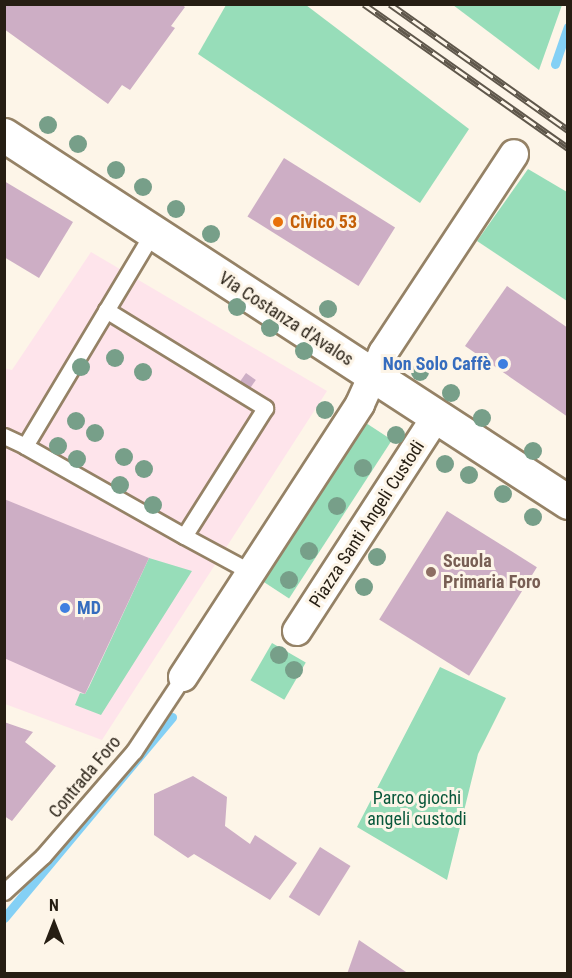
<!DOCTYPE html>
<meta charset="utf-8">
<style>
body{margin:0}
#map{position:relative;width:572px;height:978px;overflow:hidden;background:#fdf5e8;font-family:"Roboto Condensed",sans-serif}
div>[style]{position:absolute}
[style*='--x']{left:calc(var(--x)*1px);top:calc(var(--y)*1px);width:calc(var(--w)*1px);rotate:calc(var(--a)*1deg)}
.commercial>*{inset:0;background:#fee4eb}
.green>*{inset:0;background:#97ddb9;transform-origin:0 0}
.stream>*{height:9px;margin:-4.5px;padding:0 4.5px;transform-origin:4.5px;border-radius:4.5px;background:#84d0f5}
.building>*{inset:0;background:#cdaec5;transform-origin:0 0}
.roads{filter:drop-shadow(2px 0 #958266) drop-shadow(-2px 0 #958266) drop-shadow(0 2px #958266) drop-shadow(0 -2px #958266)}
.service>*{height:15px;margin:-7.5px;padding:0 7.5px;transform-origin:7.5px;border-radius:7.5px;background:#fff}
.minor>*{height:28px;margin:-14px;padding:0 14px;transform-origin:14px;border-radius:14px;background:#fff}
.secondary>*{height:33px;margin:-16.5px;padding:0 16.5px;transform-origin:16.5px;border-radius:16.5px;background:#fff}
.rail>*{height:7px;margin-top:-3.5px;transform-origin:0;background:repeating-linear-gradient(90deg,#fdf5e8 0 14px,#5f574b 0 28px);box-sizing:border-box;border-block:2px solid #5f574b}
.trees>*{width:18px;height:18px;margin:-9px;border-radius:50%;background:#779f89}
.dots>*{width:16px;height:16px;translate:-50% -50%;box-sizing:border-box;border:3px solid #fdf5e8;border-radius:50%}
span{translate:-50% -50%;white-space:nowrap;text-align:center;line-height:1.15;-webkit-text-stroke:6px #fdf5e8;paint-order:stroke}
.food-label{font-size:18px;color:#c56008;font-weight:700}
.left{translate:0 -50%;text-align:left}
.street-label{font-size:18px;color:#261e13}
.shop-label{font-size:18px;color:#366cbe;font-weight:700}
.right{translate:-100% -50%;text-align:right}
.education-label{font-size:18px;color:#785e54;font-weight:700}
.park-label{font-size:18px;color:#09583b}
.frame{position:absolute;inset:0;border:6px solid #261e13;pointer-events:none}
.north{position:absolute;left:24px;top:894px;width:60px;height:60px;-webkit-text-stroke:4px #fdf5e8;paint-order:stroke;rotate:0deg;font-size:16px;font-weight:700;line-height:24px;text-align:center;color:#261e13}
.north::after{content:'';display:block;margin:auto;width:21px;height:27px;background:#261e13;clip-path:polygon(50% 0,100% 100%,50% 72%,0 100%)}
</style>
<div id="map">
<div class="commercial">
<div style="clip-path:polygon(91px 252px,327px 391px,102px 740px,5px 704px,4px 368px,12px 370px)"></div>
</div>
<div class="green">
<div style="clip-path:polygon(226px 5px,306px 5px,469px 129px,420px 203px,198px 54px)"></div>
<div style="clip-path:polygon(453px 5px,562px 5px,539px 70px)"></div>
<div style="clip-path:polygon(528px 169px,567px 192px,567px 301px,477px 241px)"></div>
<div style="left:366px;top:423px;width:31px;height:189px;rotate:33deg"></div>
<div style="clip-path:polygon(149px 558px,192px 571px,101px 715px,75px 705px,80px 693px,85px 694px,89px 687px)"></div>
<div style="left:272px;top:643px;width:39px;height:43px;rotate:30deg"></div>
<div style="clip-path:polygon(440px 667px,506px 698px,478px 754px,447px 880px,357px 827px)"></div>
</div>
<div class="stream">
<div style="--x:555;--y:64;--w:39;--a:-71"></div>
<div style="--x:4;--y:918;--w:262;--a:-50.1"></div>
</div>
<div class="building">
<div style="clip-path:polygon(4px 4px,181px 4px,185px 7px,171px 26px,175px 28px,130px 90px,122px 85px,108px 104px,4px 29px)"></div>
<div style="left:284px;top:158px;width:131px;height:69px;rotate:32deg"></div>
<div style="clip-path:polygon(4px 181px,73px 222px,39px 278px,4px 257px)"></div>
<div style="clip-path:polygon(507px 286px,568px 328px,568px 417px,465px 346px)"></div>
<div style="left:246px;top:373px;width:12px;height:19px;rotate:35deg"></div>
<div style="clip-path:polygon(4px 499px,149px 558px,85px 694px,4px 658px)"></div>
<div style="left:447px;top:511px;width:106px;height:128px;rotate:32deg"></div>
<div style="clip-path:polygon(4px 722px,33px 732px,25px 742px,56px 766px,12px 821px,4px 816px)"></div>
<div style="clip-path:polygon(193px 776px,227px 797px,225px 826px,250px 844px,255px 835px,297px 863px,270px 900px,194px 854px,188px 858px,154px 835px,154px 794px)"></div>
<div style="left:320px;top:847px;width:36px;height:59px;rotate:32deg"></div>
<div style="clip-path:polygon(359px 940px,409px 974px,347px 974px)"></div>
</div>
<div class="roads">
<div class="service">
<div style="--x:106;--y:310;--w:187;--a:31.6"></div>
<div style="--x:265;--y:408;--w:151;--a:122.3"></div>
<div style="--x:184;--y:536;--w:183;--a:-150.5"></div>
<div style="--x:25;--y:446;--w:249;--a:-59.1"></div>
<div style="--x:4;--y:436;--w:23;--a:25"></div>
<div style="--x:184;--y:536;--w:74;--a:28.3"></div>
<div style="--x:4;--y:892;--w:53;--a:-42.7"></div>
<div style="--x:43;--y:856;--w:139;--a:-49.1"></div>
<div style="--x:134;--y:751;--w:89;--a:-56.5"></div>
</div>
<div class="minor">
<div style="--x:297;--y:631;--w:255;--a:-57"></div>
<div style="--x:183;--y:677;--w:325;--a:-57"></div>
<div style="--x:360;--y:404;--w:56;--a:-65.7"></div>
<div style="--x:383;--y:353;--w:238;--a:-56.6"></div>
</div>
<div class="secondary">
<div style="--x:4;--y:135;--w:673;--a:33.05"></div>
</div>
</div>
<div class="rail">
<div style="--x:364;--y:4;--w:250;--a:35.2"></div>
<div style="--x:390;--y:4;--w:218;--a:35.3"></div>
</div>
<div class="trees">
<div style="left:48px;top:125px"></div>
<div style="left:78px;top:144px"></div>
<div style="left:116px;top:170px"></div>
<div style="left:143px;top:187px"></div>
<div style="left:176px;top:209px"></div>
<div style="left:211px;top:234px"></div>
<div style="left:237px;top:307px"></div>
<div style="left:328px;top:309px"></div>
<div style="left:270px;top:328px"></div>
<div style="left:304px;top:351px"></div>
<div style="left:115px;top:358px"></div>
<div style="left:81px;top:367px"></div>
<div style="left:143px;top:372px"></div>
<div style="left:420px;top:372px"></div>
<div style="left:451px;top:393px"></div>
<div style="left:325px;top:410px"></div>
<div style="left:482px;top:418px"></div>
<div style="left:76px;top:421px"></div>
<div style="left:95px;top:433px"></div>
<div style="left:396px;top:435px"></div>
<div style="left:58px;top:446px"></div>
<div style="left:533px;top:451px"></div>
<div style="left:124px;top:457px"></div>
<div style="left:77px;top:459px"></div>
<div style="left:445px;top:464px"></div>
<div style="left:363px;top:468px"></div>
<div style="left:144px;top:469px"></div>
<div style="left:469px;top:475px"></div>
<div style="left:120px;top:485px"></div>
<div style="left:503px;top:494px"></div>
<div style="left:153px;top:505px"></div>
<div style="left:337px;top:506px"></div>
<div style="left:533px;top:517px"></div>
<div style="left:309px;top:551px"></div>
<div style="left:377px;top:557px"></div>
<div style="left:289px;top:580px"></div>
<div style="left:364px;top:587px"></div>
<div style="left:279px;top:655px"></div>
<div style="left:294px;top:670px"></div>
</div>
<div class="dots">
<div style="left:278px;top:222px;background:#e8710a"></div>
<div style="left:503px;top:364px;background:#3f7fe0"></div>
<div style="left:431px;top:572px;background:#8d6e63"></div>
<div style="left:65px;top:608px;background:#3f7fe0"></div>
</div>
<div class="food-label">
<span class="left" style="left:290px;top:222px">Civico 53</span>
</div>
<div class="street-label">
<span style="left:286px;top:319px;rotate:33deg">Via Costanza d'Avalos</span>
<span style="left:367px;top:524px;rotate:-57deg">Piazza Santi Angeli Custodi</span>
<span style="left:85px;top:777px;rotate:-50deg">Contrada Foro</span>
</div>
<div class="shop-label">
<span class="right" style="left:491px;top:364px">Non Solo Caffè</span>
<span class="left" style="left:77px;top:608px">MD</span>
</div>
<div class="education-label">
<span class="left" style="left:443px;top:572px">Scuola<br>Primaria Foro</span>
</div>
<div class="park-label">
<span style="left:417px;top:809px">Parco giochi<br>angeli custodi</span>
</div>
<div class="frame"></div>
<div class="north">N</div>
</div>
